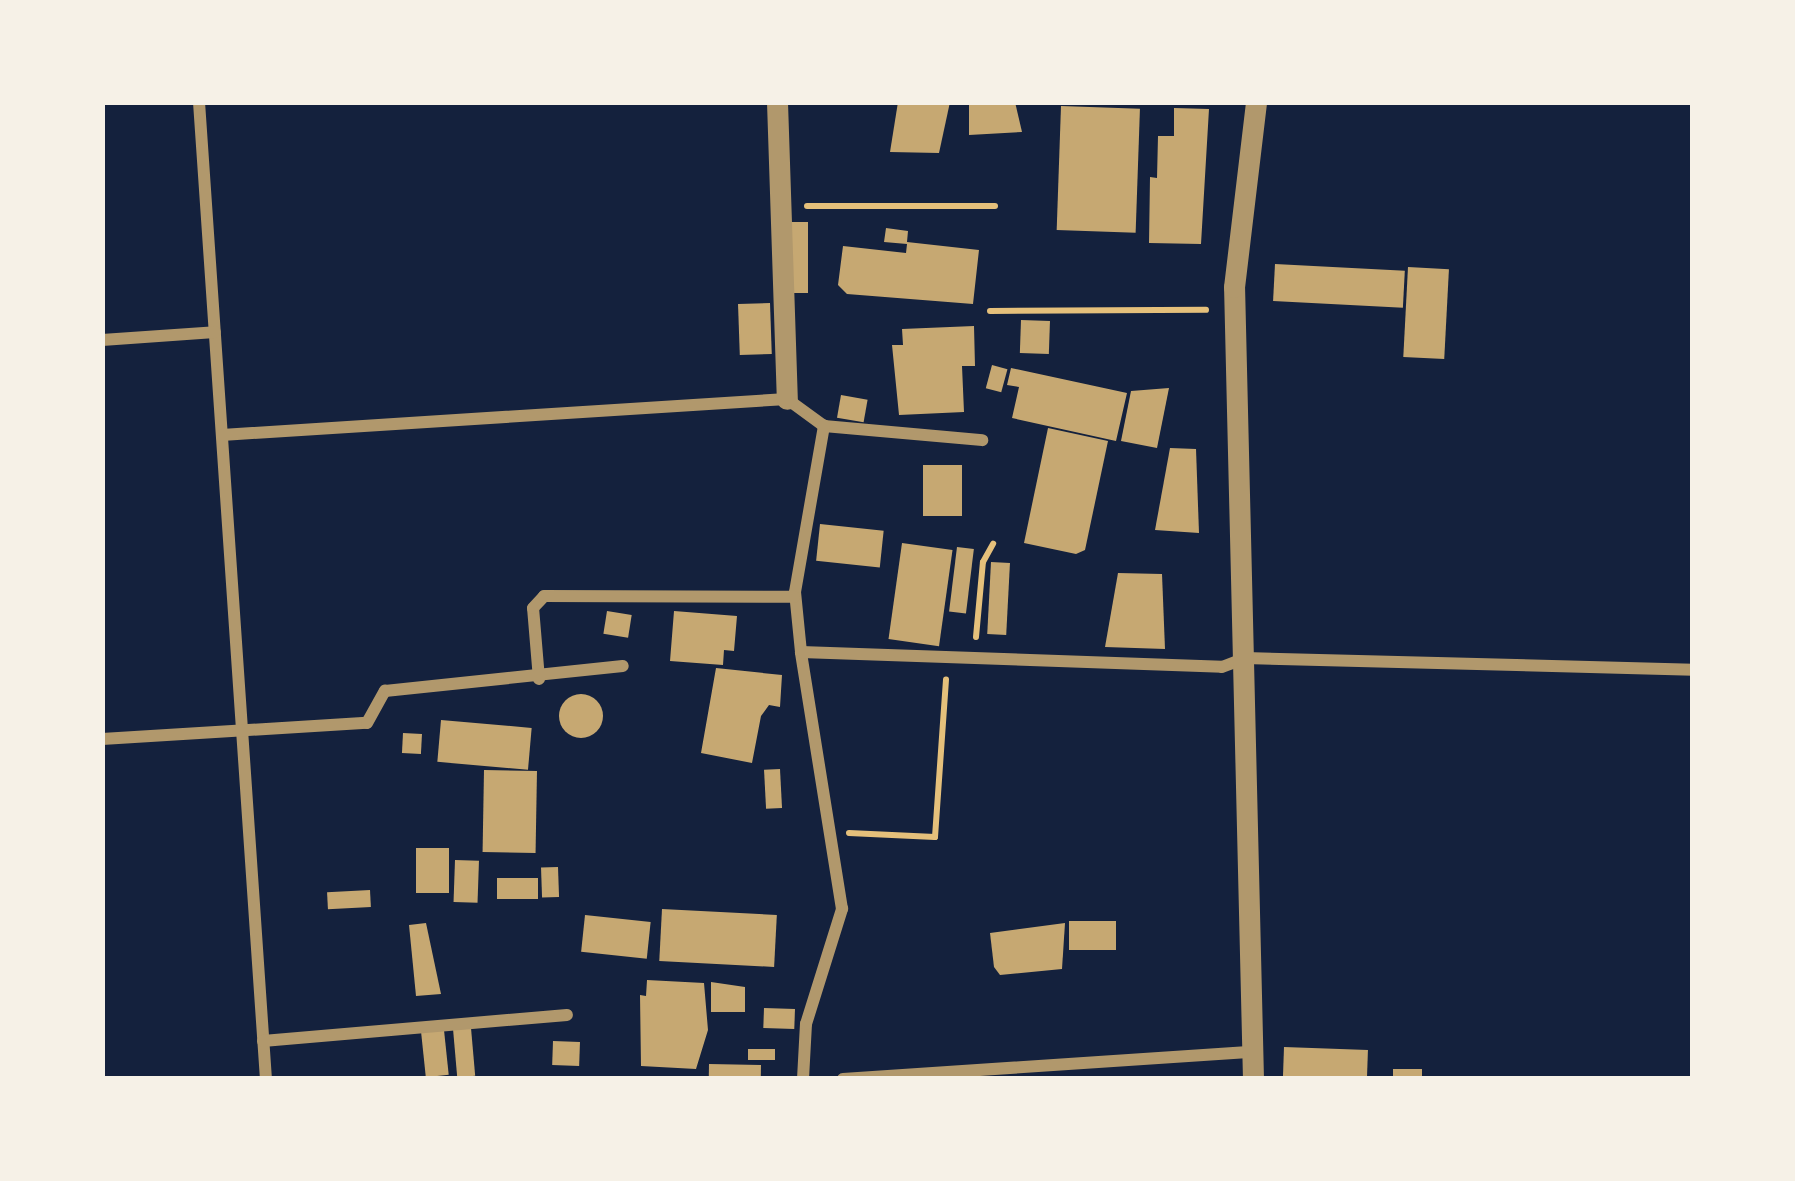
<!DOCTYPE html>
<style>
body{margin:0}
#map{position:relative;width:1795px;height:1181px;overflow:hidden;background:#14213d;font-family:"DM Sans",sans-serif}
div>[style]{position:absolute}
[style*='--x']{left:calc(var(--x)*1px);top:calc(var(--y)*1px);width:calc(var(--w)*1px);rotate:calc(var(--a)*1deg)}
.building>*{inset:0;background:#c6a872;transform-origin:0 0}
.round{border-radius:50%}
.path>*{height:6px;margin:-3px;padding:0 3px;transform-origin:3px;border-radius:3px;background:#e5c07b}
.minor>*{height:12px;margin:-6px;padding:0 6px;transform-origin:6px;border-radius:6px;background:#b1986c}
.tertiary>*{height:21px;margin:-10.5px;padding:0 10.5px;transform-origin:10.5px;border-radius:10.5px;background:#b1986c}
span{translate:-50% -50%;white-space:nowrap;text-align:center;line-height:1.15;-webkit-text-stroke:12px #f6f1e7;paint-order:stroke}
.frame{position:absolute;inset:0;border:105px solid #f6f1e7;pointer-events:none}
</style>
<div id="map">
<div class="building">
<div style="clip-path:polygon(898px 102px,950px 102px,939px 153px,890px 152px)"></div>
<div style="clip-path:polygon(969px 102px,1015px 102px,1022px 132px,969px 135px)"></div>
<div style="left:1061px;top:106px;width:79px;height:124px;rotate:2deg"></div>
<div style="clip-path:polygon(1174px 108px,1209px 109px,1201px 244px,1149px 243px,1150px 177px,1157px 178px,1158px 136px,1174px 136px)"></div>
<div style="left:790px;top:222px;width:18px;height:71px"></div>
<div style="clip-path:polygon(886px 228px,908px 231px,907px 242px,979px 250px,973px 304px,847px 294px,838px 285px,843px 246px,906px 253px,907px 244px,884px 242px)"></div>
<div style="left:1275px;top:264px;width:130px;height:37px;rotate:3deg"></div>
<div style="left:1408px;top:267px;width:41px;height:90px;rotate:3deg"></div>
<div style="left:770px;top:303px;width:51px;height:32px;rotate:88deg"></div>
<div style="left:1021px;top:320px;width:29px;height:33px;rotate:2deg"></div>
<div style="clip-path:polygon(974px 326px,975px 366px,962px 366px,964px 412px,899px 415px,892px 345px,903px 345px,902px 329px)"></div>
<div style="left:992px;top:365px;width:16px;height:24px;rotate:15deg"></div>
<div style="clip-path:polygon(1011px 368px,1127px 393px,1116px 441px,1012px 418px,1019px 387px,1007px 385px)"></div>
<div style="clip-path:polygon(1169px 388px,1157px 448px,1121px 441px,1131px 391px)"></div>
<div style="left:841px;top:395px;width:27px;height:23px;rotate:10deg"></div>
<div style="clip-path:polygon(1048px 428px,1108px 441px,1085px 550px,1076px 554px,1024px 543px)"></div>
<div style="clip-path:polygon(1170px 448px,1196px 449px,1199px 533px,1155px 530px)"></div>
<div style="left:923px;top:465px;width:39px;height:51px"></div>
<div style="left:820px;top:524px;width:64px;height:37px;rotate:6deg"></div>
<div style="left:902px;top:543px;width:51px;height:97px;rotate:8deg"></div>
<div style="left:957px;top:547px;width:17px;height:65px;rotate:7deg"></div>
<div style="left:991px;top:562px;width:19px;height:72px;rotate:3deg"></div>
<div style="clip-path:polygon(1118px 573px,1162px 574px,1165px 649px,1105px 647px)"></div>
<div style="left:607px;top:611px;width:25px;height:23px;rotate:9deg"></div>
<div style="clip-path:polygon(674px 611px,737px 616px,734px 651px,724px 650px,723px 665px,670px 661px)"></div>
<div style="clip-path:polygon(716px 668px,782px 675px,780px 707px,769px 705px,761px 716px,752px 763px,701px 753px)"></div>
<div class="round" style="left:559px;top:694px;width:44px;height:44px"></div>
<div style="left:441px;top:720px;width:91px;height:42px;rotate:5deg"></div>
<div style="left:403px;top:733px;width:19px;height:20px;rotate:3deg"></div>
<div style="left:780px;top:769px;width:39px;height:16px;rotate:87deg"></div>
<div style="left:484px;top:770px;width:53px;height:82px;rotate:1deg"></div>
<div style="left:416px;top:848px;width:33px;height:45px"></div>
<div style="left:455px;top:860px;width:24px;height:42px;rotate:2deg"></div>
<div style="left:558px;top:867px;width:30px;height:17px;rotate:88deg"></div>
<div style="left:497px;top:878px;width:41px;height:21px"></div>
<div style="left:370px;top:890px;width:17px;height:43px;rotate:87deg"></div>
<div style="left:662px;top:909px;width:115px;height:52px;rotate:3deg"></div>
<div style="left:585px;top:915px;width:66px;height:37px;rotate:6deg"></div>
<div style="left:1069px;top:921px;width:47px;height:29px"></div>
<div style="clip-path:polygon(426px 923px,441px 994px,416px 996px,409px 925px)"></div>
<div style="clip-path:polygon(1065px 923px,1062px 969px,1000px 975px,994px 967px,990px 933px)"></div>
<div style="clip-path:polygon(647px 980px,704px 983px,708px 1030px,696px 1069px,641px 1066px,640px 995px,646px 996px)"></div>
<div style="clip-path:polygon(711px 982px,745px 987px,745px 1012px,711px 1012px)"></div>
<div style="left:764px;top:1008px;width:31px;height:20px;rotate:2deg"></div>
<div style="left:471px;top:1028px;width:48px;height:18px;rotate:85deg"></div>
<div style="left:444px;top:1030px;width:45px;height:23px;rotate:84deg"></div>
<div style="left:553px;top:1041px;width:27px;height:24px;rotate:2deg"></div>
<div style="left:1284px;top:1047px;width:84px;height:32px;rotate:2deg"></div>
<div style="left:748px;top:1049px;width:27px;height:11px"></div>
<div style="left:709px;top:1064px;width:52px;height:15px;rotate:1deg"></div>
<div style="left:1422px;top:1069px;width:10px;height:29px;rotate:90deg"></div>
</div>
<div class="path">
<div style="--x:807;--y:206;--w:188;--a:0"></div>
<div style="--x:990;--y:311;--w:216;--a:-0.3"></div>
<div style="--x:976;--y:637;--w:75;--a:-84.7"></div>
<div style="--x:983;--y:562;--w:21;--a:-61"></div>
<div style="--x:849;--y:833;--w:86;--a:2.7"></div>
<div style="--x:935;--y:837;--w:158;--a:-86"></div>
</div>
<div class="minor">
<div style="--x:199;--y:102;--w:979;--a:86.08"></div>
<div style="--x:102;--y:340;--w:113;--a:-4"></div>
<div style="--x:222;--y:435;--w:566;--a:-3.65"></div>
<div style="--x:787;--y:399;--w:46;--a:36.1"></div>
<div style="--x:824;--y:426;--w:159;--a:5.1"></div>
<div style="--x:801;--y:652;--w:60;--a:-95.7"></div>
<div style="--x:795;--y:592;--w:169;--a:-80.1"></div>
<div style="--x:539;--y:679;--w:71;--a:-94.8"></div>
<div style="--x:533;--y:608;--w:16;--a:-47"></div>
<div style="--x:544;--y:596;--w:250;--a:0.2"></div>
<div style="--x:102;--y:739;--w:265;--a:-3.5"></div>
<div style="--x:367;--y:723;--w:37;--a:-61"></div>
<div style="--x:385;--y:691;--w:239;--a:-6"></div>
<div style="--x:263;--y:1041;--w:305;--a:-4.9"></div>
<div style="--x:803;--y:1079;--w:55;--a:-86.9"></div>
<div style="--x:806;--y:1024;--w:121;--a:-72.6"></div>
<div style="--x:842;--y:909;--w:260;--a:-99.1"></div>
<div style="--x:801;--y:652;--w:421;--a:2"></div>
<div style="--x:1222;--y:667;--w:25;--a:-21"></div>
<div style="--x:1245;--y:658;--w:448;--a:1.5"></div>
<div style="--x:843;--y:1079;--w:410;--a:-3.8"></div>
</div>
<div class="tertiary">
<div style="--x:777;--y:102;--w:297;--a:88.1"></div>
<div style="--x:1253;--y:1079;--w:792;--a:-91.37"></div>
<div style="--x:1234;--y:287;--w:186;--a:-83.2"></div>
</div>
<div class="frame"></div>
</div>
